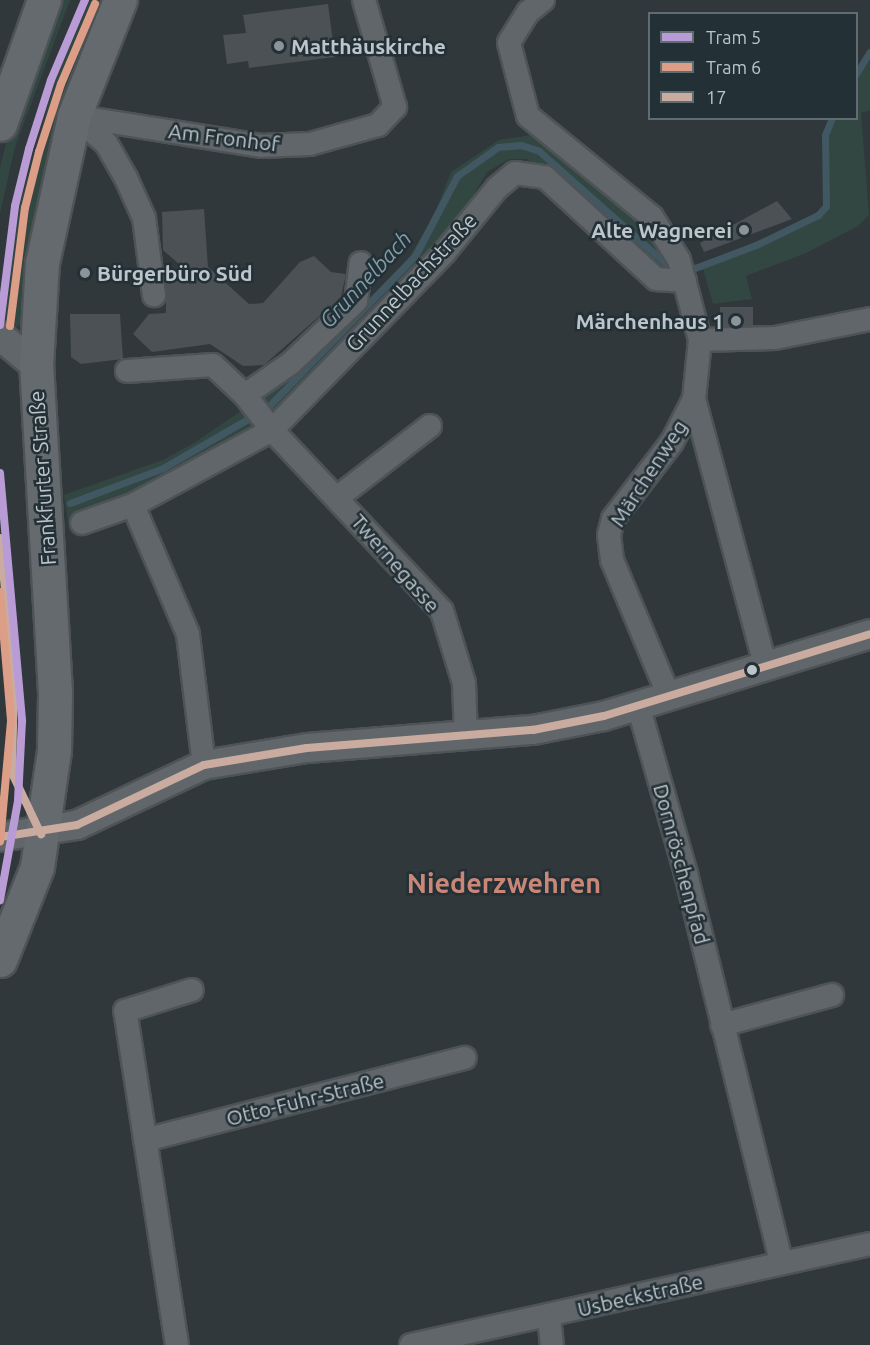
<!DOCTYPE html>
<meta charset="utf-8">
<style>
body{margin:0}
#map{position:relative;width:870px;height:1345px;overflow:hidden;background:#30383b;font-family:Ubuntu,sans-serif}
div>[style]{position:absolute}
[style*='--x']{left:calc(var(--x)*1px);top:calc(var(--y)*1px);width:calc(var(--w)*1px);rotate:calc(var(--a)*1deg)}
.green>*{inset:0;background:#334742}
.stream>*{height:7px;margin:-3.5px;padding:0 3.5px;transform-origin:3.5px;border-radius:3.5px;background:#415863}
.building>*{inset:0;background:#4b5154;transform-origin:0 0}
.roads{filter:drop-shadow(2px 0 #4e5356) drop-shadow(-2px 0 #4e5356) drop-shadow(0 2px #4e5356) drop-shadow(0 -2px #4e5356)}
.minor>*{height:22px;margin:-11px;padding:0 11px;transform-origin:11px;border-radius:11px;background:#60666a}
.tertiary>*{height:28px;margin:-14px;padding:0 14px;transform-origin:14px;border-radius:14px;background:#60666a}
.secondary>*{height:33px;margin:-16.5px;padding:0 16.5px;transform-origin:16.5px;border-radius:16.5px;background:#646a6e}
.bus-1>*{height:8px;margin:-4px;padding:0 4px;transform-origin:4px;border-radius:4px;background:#c9aba0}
.tram-1>*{height:8px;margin:-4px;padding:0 4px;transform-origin:4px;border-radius:4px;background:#b99cd6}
.tram-2>*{height:8px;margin:-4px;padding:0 4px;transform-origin:4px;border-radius:4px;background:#dc9e86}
.dots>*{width:16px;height:16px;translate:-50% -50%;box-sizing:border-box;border:3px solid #233036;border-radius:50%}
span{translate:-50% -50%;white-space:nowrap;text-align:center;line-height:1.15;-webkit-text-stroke:5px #233036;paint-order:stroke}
.poi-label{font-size:21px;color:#bcc5cb;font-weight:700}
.left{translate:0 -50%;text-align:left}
.right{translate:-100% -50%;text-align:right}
.street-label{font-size:21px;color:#bcc5cb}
.water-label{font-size:22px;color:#819caa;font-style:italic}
.district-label{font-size:27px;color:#ca8778;font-weight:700}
.legend{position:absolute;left:648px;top:12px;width:210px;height:108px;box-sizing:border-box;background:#233036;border:2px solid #606c72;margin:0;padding:8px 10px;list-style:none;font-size:18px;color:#bcc5cb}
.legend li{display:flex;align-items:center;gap:12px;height:30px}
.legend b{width:30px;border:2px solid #606c72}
</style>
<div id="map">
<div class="green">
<div style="clip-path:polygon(59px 0,70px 0,15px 147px,0 213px,0 168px,6px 144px)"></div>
<div style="clip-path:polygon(90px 0,105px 0,23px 322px,11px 332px,3px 325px,19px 207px,55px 81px)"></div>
<div style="clip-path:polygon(870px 61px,870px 110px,861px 113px,869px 215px,858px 226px,806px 253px,746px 276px,752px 299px,713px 304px,702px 265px,818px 215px,827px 203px,825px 135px,832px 119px,856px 118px,857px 79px)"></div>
<div style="clip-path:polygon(531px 135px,623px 204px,657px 243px,671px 266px,669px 275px,527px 159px,509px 159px,487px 172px,442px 248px,272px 430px,157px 486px,68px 521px,64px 495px,163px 460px,194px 443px,250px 405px,330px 339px,407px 260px,433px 218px,451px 172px,499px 140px)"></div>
</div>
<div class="stream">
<div style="--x:856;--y:74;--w:26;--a:-58"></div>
<div style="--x:70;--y:503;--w:99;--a:-20.6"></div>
<div style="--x:163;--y:468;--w:120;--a:-30"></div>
<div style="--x:267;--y:408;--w:212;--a:-45.8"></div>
<div style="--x:415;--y:256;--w:90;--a:-62.3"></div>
<div style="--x:457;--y:176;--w:50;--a:-35.3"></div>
<div style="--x:498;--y:147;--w:23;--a:-5"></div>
<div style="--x:521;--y:145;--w:19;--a:18"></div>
<div style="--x:539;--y:151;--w:169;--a:41.6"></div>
<div style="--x:665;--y:263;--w:30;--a:9"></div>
<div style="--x:695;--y:268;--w:65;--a:-20.7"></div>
<div style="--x:756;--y:245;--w:69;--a:-25.8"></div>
<div style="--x:818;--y:215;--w:12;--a:-48"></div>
<div style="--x:826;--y:206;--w:71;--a:-90.8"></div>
<div style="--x:825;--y:135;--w:18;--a:-68"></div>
</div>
<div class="building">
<div style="clip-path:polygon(328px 4px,335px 57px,249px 68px,248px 61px,227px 64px,223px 35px,246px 33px,243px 15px)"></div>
<div style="clip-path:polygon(777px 201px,792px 219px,704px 252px,700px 243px)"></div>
<div style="clip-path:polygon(204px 209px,208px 267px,249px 304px,263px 303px,300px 262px,314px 256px,331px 272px,346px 274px,341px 297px,264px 365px,243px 366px,210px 344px,152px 352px,133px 334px,149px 314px,166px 313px,166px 280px,179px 264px,163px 250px,162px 212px)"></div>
<div style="left:720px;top:307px;width:33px;height:19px"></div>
<div style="clip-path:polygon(70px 314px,120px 314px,123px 359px,81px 364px,71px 357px)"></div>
</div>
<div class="roads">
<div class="minor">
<div style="--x:543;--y:0;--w:19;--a:141"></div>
<div style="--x:528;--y:12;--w:36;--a:122"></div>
<div style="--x:509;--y:43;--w:75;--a:75.4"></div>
<div style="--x:528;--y:116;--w:160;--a:39.2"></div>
<div style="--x:652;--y:217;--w:51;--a:57.9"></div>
<div style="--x:679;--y:260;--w:83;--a:75.3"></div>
<div style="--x:700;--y:340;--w:59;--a:95.8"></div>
<div style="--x:694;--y:399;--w:48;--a:117.1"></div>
<div style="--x:672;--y:442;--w:97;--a:127.5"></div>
<div style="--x:613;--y:519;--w:16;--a:104"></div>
<div style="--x:609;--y:535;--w:25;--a:83"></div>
<div style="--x:612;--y:560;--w:147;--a:67.3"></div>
<div style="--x:74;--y:116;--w:189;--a:9.1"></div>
<div style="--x:261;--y:146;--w:49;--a:-2.3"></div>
<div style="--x:310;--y:144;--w:71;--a:-15.6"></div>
<div style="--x:378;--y:125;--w:25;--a:-47"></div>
<div style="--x:395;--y:107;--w:111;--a:-106.2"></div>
<div style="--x:75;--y:117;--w:40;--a:40"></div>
<div style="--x:106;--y:143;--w:40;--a:60.3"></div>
<div style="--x:126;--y:178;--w:44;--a:65.8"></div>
<div style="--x:144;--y:218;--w:78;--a:82.6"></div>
<div style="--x:700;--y:340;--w:75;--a:-1.5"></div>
<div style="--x:775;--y:338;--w:97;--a:-11.3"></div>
<div style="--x:127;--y:371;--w:86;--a:-4"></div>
<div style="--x:213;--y:365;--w:44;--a:43.2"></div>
<div style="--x:245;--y:395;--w:44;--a:52.4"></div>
<div style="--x:272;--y:430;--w:248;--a:46.8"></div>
<div style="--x:442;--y:611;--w:75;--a:73"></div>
<div style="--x:464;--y:683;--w:54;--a:87.9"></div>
<div style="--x:245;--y:395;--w:56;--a:-34.8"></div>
<div style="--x:291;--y:363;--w:90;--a:-43.6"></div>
<div style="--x:356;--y:301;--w:38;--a:-83"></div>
<div style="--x:694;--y:399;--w:263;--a:75"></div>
<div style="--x:338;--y:497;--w:116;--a:-37.7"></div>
<div style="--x:82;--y:523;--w:54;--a:-19.4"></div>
<div style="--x:638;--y:705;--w:176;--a:74.1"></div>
<div style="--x:686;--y:874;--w:399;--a:76.2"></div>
<div style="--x:204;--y:765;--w:132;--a:-97"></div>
<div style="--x:188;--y:634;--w:140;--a:-113.1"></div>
<div style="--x:133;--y:505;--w:158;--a:-28.3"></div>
<div style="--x:272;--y:430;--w:247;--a:-45.8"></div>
<div style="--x:444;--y:253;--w:84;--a:-50.8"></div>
<div style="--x:497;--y:188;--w:23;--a:-40"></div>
<div style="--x:515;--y:173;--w:30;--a:8"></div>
<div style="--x:545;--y:177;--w:151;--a:42.6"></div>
<div style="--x:656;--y:279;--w:29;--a:4"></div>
<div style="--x:722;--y:1025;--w:114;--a:-15.3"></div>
<div style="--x:145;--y:1140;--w:330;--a:-14.4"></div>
<div style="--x:549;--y:1317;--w:28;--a:84"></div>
<div style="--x:177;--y:1345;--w:338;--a:-98.8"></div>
<div style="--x:125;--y:1011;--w:70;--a:-17.4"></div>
<div style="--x:411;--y:1345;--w:470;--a:-12.4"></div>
</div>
<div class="tertiary">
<div style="--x:0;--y:336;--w:47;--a:39.8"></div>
<div style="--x:0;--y:837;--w:78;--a:-8.9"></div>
<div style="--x:77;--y:825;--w:140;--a:-25.3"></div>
<div style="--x:204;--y:765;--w:104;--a:-9.4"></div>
<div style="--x:307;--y:748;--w:227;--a:-4.6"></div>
<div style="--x:533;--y:730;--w:72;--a:-11.2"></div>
<div style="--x:604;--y:716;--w:278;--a:-17.1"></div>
</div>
<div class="secondary">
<div style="--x:0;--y:124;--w:132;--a:-70.5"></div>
<div style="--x:0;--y:960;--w:100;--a:-68.3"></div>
<div style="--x:37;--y:867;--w:117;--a:-81.7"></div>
<div style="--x:54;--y:751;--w:59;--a:-89"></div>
<div style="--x:55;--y:692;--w:327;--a:-93.3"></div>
<div style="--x:36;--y:366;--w:103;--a:-86.7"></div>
<div style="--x:42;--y:263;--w:150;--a:-77.7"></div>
<div style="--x:74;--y:116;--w:125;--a:-68.4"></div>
</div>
</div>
<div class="bus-1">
<div style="--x:0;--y:538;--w:146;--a:84.5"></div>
<div style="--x:14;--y:683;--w:90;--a:91.3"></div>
<div style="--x:12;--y:773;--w:68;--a:64.6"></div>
<div style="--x:0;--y:837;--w:78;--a:-8.9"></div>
<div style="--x:77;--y:825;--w:140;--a:-25.3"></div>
<div style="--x:204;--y:765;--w:104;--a:-9.4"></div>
<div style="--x:307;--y:748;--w:227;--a:-4.6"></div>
<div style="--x:533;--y:730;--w:72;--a:-11.2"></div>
<div style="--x:604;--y:716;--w:278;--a:-17.1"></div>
</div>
<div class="tram-1">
<div style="--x:0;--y:325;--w:120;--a:-82.8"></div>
<div style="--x:15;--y:206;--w:59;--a:-76.2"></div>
<div style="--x:29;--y:149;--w:72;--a:-72.3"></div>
<div style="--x:51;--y:80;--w:87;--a:-67"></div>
<div style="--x:0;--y:473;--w:249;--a:84.9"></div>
<div style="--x:22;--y:721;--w:80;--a:92.9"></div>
<div style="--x:18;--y:801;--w:101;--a:100.3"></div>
</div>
<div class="tram-2">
<div style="--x:10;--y:326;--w:119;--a:-82.8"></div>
<div style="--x:25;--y:208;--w:58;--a:-76"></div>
<div style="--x:39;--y:152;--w:71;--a:-72.1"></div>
<div style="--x:61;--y:84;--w:87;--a:-67"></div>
<div style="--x:0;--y:592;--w:129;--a:85.1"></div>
<div style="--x:11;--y:721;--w:121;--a:95.2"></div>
</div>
<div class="dots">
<div style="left:279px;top:46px;background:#8b9499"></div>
<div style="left:744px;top:230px;background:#8b9499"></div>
<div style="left:85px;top:273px;background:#8b9499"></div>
<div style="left:736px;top:321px;background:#8b9499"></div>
<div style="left:752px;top:670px;background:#bcc5cb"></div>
</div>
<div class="poi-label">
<span class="left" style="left:291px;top:46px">Matthäuskirche</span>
<span class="right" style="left:732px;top:230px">Alte Wagnerei</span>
<span class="left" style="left:97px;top:273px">Bürgerbüro Süd</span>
<span class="right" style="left:724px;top:321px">Märchenhaus 1</span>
</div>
<div class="street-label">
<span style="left:224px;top:137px;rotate:7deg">Am Fronhof</span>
<span style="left:411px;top:282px;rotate:-47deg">Grunnelbachstraße</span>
<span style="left:648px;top:473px;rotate:-57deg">Märchenweg</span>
<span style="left:42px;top:478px;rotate:-94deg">Frankfurter Straße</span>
<span style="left:396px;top:563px;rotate:49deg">Twernegasse</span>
<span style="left:682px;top:864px;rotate:75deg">Dornröschenpfad</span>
<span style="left:305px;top:1099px;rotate:-14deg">Otto-Fuhr-Straße</span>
<span style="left:640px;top:1295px;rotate:-13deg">Usbeckstraße</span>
</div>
<div class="water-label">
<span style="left:365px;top:279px;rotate:-47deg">Grunnelbach</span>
</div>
<div class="district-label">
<span style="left:504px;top:884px">Niederzwehren</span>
</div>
<ul class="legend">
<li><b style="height:8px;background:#b99cd6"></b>Tram 5</li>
<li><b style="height:8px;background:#dc9e86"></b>Tram 6</li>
<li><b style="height:8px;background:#c9aba0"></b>17</li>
</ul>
</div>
